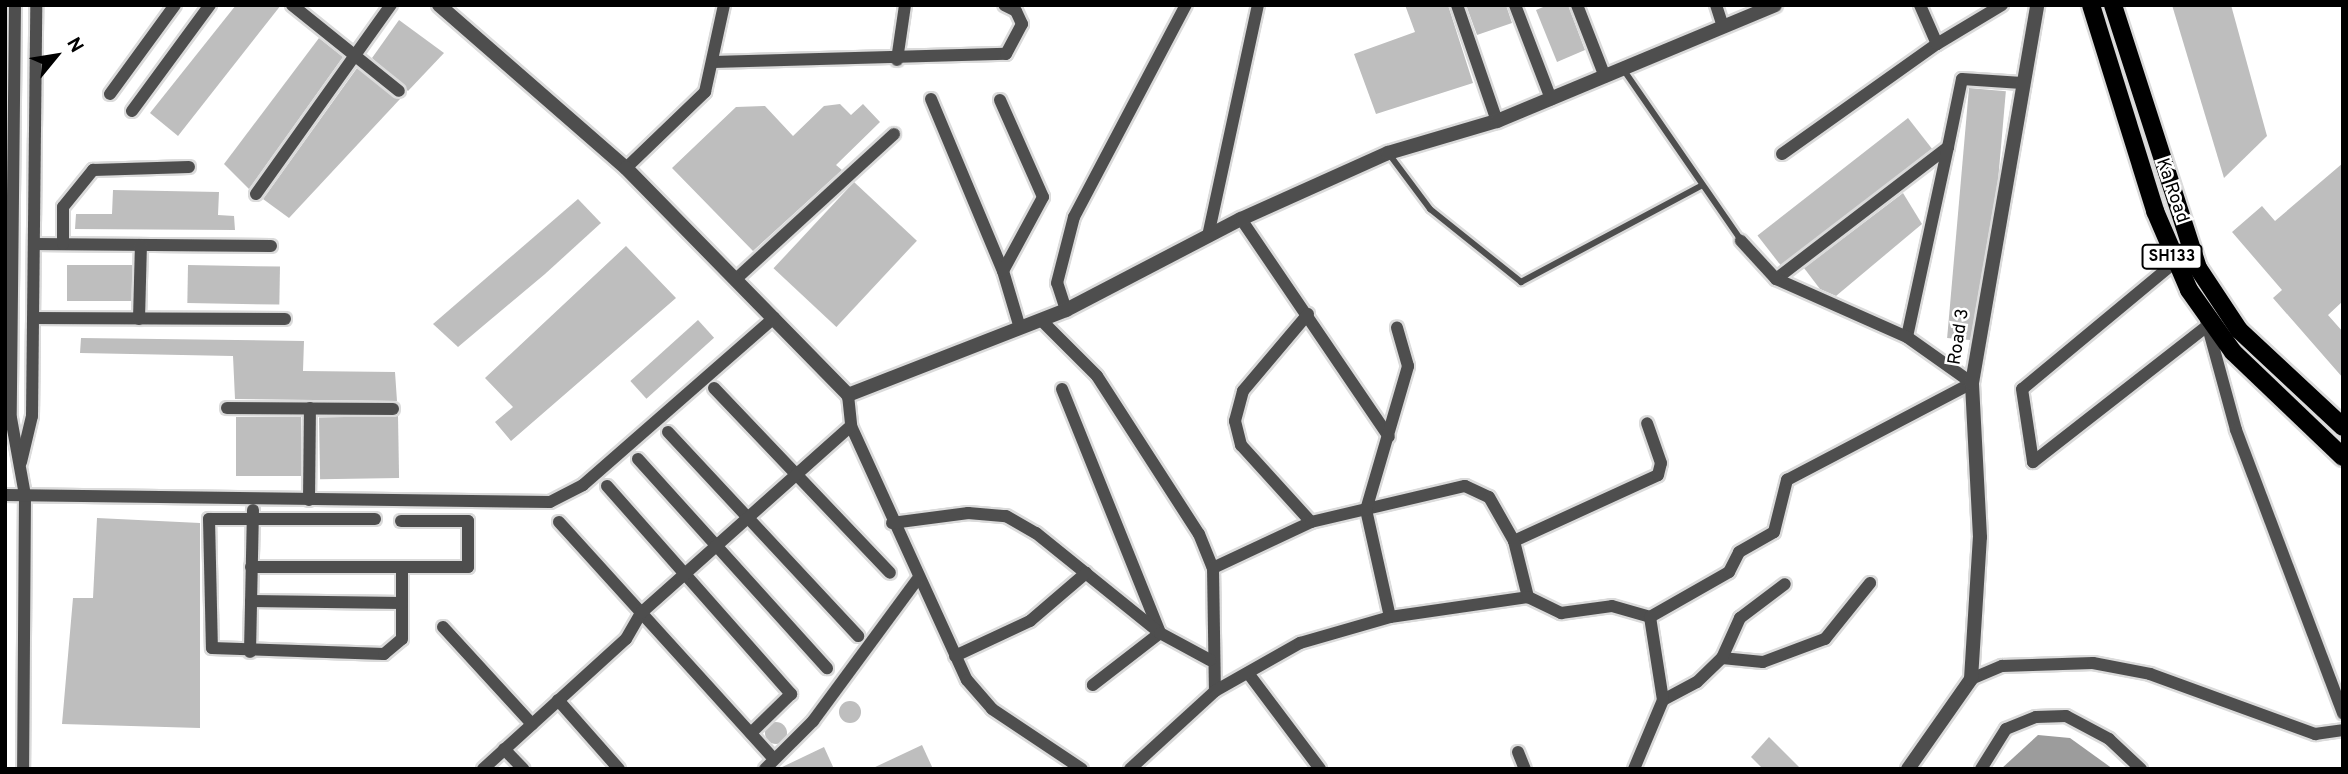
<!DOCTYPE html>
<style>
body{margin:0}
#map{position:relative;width:2348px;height:774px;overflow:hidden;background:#fff;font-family:Overpass,sans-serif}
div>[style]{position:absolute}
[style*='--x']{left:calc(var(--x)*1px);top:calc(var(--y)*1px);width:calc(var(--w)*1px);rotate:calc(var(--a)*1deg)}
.water>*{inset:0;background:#9c9c9c}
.building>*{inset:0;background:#bebebe;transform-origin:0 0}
.round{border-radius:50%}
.roads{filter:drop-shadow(2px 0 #dbdbdb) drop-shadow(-2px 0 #dbdbdb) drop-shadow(0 2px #dbdbdb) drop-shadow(0 -2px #dbdbdb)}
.service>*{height:6px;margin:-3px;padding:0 3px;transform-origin:3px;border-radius:3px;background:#4e4e4e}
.minor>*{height:12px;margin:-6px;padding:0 6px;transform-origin:6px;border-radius:6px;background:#4e4e4e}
.tertiary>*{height:14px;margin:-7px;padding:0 7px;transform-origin:7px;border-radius:7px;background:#4e4e4e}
.primary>*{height:18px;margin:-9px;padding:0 9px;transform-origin:9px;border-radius:9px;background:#000}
span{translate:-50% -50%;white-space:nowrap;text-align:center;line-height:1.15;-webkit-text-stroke:5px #fff;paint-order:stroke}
.shield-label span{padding:2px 5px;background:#fff;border:2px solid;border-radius:5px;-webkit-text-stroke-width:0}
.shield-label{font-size:16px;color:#000;font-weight:700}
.street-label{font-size:18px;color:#000}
.frame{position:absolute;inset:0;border:7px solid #000;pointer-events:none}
.north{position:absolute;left:21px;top:21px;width:70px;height:70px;-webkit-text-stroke:5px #fff;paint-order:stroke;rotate:60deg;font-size:19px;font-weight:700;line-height:28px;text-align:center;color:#000}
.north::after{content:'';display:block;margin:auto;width:24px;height:32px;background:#000;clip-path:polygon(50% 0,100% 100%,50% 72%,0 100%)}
</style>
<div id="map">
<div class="water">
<div style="clip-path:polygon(2038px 735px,2070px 738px,2113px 769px,2001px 769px)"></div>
</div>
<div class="building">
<div style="clip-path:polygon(236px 5px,281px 5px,178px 136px,150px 113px)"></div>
<div style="clip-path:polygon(1405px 5px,1448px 5px,1473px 83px,1376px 114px,1354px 54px,1415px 32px)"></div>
<div style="clip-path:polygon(1466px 5px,1506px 5px,1512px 23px,1477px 35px)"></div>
<div style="clip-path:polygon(1548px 5px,1568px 5px,1585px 50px,1557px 62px,1536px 10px)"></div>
<div style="clip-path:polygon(2172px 5px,2231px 5px,2267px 136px,2224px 178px)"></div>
<div style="clip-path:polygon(399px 20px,444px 53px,408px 91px,372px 58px)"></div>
<div style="clip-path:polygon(319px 38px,343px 57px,249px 189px,224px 164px)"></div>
<div style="clip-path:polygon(357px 68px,400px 99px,289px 218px,263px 199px)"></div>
<div style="left:1969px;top:88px;width:37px;height:251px;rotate:5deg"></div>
<div style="clip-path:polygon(840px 104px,851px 115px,863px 104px,880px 122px,836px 165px,842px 170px,753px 251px,672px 168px,736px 107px,765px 106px,793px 136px,824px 106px)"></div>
<div style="left:1908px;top:118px;width:39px;height:191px;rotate:52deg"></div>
<div style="clip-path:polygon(2343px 163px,2343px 301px,2328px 315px,2343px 332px,2343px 378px,2273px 298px,2282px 290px,2232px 232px,2262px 206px,2275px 221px)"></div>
<div style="left:854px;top:182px;width:86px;height:118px;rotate:43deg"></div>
<div style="clip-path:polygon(113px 190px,219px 192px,218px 215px,234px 216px,235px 230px,75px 229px,76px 214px,112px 214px)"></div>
<div style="clip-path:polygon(1903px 193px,1922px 224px,1836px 296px,1820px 289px,1804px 268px)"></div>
<div style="clip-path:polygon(578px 199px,601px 223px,545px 274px,458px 347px,433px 324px)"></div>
<div style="clip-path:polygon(626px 246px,676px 298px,511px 441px,495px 422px,513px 407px,485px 378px)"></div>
<div style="left:67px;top:265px;width:65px;height:36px"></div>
<div style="left:188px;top:265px;width:92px;height:38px;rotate:1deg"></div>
<div style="left:698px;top:320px;width:24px;height:91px;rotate:48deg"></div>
<div style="clip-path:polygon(81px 338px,304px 341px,303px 371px,395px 372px,397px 401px,235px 399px,233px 356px,80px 353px)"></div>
<div style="left:398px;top:416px;width:62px;height:79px;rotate:89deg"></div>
<div style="left:236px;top:417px;width:65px;height:59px"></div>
<div style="clip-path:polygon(97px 518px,200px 523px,200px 728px,62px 724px,73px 598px,93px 598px)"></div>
<div class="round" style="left:839px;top:701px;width:22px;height:22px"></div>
<div class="round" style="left:765px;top:722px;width:22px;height:22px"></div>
<div style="clip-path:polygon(1769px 737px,1801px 769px,1763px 769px,1751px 757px)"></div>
<div style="clip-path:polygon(922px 745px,933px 769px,871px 769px)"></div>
<div style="clip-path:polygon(824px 747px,834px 769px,778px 769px)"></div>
</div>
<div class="roads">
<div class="service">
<div style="--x:1623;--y:69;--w:208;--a:55.4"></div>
<div style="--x:1389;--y:154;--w:69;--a:53.3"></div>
<div style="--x:1430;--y:209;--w:117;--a:38.7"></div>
<div style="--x:1521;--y:282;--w:204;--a:-28.1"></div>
</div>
<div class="minor">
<div style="--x:15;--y:5;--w:413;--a:90.6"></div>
<div style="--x:11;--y:418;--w:78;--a:79.7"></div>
<div style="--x:25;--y:495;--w:274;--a:90.4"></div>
<div style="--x:292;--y:5;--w:137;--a:38.8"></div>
<div style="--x:1457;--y:5;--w:123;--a:71"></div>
<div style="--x:1515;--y:5;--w:101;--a:69"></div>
<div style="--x:1577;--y:5;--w:77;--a:68.7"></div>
<div style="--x:1716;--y:5;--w:23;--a:72"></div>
<div style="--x:1937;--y:44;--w:76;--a:-31"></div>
<div style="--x:897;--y:60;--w:56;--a:-81.7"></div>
<div style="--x:713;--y:62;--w:293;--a:-1.6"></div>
<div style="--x:1006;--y:54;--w:34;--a:-62"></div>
<div style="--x:1022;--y:24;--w:14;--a:-115"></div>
<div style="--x:1016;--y:11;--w:13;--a:-153"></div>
<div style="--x:110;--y:94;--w:110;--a:-53.9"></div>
<div style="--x:931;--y:99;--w:186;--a:67.3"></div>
<div style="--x:1003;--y:271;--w:59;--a:73.4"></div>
<div style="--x:1000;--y:100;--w:106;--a:66.1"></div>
<div style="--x:1043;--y:197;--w:84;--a:118.4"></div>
<div style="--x:132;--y:111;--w:132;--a:-53.7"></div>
<div style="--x:1948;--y:147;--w:69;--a:-78.4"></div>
<div style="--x:1962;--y:79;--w:60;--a:3.8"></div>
<div style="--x:1782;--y:154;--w:190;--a:-35.4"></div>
<div style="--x:1937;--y:44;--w:43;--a:-113.6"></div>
<div style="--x:626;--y:168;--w:110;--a:-43.9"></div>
<div style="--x:705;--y:92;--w:89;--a:-77.7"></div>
<div style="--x:256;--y:194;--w:232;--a:-54.5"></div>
<div style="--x:1241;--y:219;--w:263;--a:55.8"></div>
<div style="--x:1208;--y:236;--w:236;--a:-77.8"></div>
<div style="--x:34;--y:244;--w:237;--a:0.5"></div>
<div style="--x:63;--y:244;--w:37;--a:-90"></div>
<div style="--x:63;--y:207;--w:48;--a:-51"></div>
<div style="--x:93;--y:170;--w:96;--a:-1.8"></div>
<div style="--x:2174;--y:263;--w:197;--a:140.3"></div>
<div style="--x:2022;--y:389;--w:74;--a:81.4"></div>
<div style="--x:2033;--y:462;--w:221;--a:-38"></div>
<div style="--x:737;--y:278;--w:213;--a:-42.5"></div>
<div style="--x:1776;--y:279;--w:217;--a:-37.5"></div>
<div style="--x:1948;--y:147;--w:194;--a:102.2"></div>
<div style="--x:1066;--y:310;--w:28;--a:-108"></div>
<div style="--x:1057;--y:283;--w:68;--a:-75.6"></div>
<div style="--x:1074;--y:217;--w:240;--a:-62.2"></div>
<div style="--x:1308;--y:314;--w:101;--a:130.2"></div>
<div style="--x:1243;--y:391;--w:31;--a:105"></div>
<div style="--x:1235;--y:421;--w:25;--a:76"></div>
<div style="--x:1241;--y:445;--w:104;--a:47.7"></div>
<div style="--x:33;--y:318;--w:252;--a:0.2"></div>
<div style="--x:139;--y:319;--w:74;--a:-88.5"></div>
<div style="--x:1041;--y:320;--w:79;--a:45"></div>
<div style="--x:1097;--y:376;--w:188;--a:57.2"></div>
<div style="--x:1199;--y:534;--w:37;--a:68"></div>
<div style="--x:1213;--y:568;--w:123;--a:89.1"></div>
<div style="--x:2206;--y:320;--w:114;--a:74.7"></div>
<div style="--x:2236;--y:430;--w:303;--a:69.3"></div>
<div style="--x:714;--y:388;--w:255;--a:46.4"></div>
<div style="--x:1062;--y:389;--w:263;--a:68.1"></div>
<div style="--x:1160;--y:633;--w:85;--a:142.2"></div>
<div style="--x:848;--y:395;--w:31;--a:84"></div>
<div style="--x:851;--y:426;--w:279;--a:65.5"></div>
<div style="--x:967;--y:680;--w:38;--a:49"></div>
<div style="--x:992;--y:709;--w:108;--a:33.7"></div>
<div style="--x:227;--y:408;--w:166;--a:0.3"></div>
<div style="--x:668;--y:432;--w:279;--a:47"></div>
<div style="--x:638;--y:459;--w:282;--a:47.9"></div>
<div style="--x:21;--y:462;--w:47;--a:-76.6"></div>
<div style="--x:32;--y:416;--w:411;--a:-89.4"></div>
<div style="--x:607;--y:486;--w:278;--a:48.5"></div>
<div style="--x:791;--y:694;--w:56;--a:135.7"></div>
<div style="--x:5;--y:495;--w:545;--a:0.74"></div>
<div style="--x:550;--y:502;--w:37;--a:-27"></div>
<div style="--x:583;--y:485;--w:254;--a:-41.2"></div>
<div style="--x:309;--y:500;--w:92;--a:-89.4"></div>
<div style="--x:375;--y:519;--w:166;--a:180"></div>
<div style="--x:209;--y:519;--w:129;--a:88.7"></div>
<div style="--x:212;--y:648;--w:172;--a:2"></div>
<div style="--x:384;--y:654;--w:23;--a:-40"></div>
<div style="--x:402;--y:639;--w:70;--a:-90"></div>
<div style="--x:559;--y:522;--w:319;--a:47.8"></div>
<div style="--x:892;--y:523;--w:77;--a:-7.5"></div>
<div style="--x:968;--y:513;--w:38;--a:5"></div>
<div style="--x:1006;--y:516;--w:34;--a:30"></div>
<div style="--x:1036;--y:533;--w:159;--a:38.9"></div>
<div style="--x:1160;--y:633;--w:57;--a:28.4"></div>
<div style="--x:1514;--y:541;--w:158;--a:-24.6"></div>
<div style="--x:1658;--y:475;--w:12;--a:-76"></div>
<div style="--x:1661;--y:463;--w:42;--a:-109.3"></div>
<div style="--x:251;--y:567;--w:217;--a:0"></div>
<div style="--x:468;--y:567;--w:46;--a:-90"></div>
<div style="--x:468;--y:521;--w:67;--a:180"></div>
<div style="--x:1213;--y:568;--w:108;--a:-25.1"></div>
<div style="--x:1311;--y:522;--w:158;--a:-13.2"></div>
<div style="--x:1465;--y:486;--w:26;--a:25"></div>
<div style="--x:1489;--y:497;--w:51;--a:60.4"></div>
<div style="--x:1514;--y:541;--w:58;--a:76"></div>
<div style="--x:251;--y:601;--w:151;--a:0.8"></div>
<div style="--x:1390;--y:617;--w:110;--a:-102.6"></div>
<div style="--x:1366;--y:510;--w:150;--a:-73.7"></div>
<div style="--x:1408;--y:366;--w:40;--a:-106"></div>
<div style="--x:443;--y:627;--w:132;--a:47.5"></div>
<div style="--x:250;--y:652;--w:142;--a:-88.8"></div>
<div style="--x:955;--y:656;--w:83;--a:-25"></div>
<div style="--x:1030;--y:621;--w:74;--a:-40.6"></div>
<div style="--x:1722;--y:658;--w:41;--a:5.6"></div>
<div style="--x:1763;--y:662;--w:66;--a:-20.4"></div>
<div style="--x:1825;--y:639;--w:72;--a:-51.2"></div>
<div style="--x:1248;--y:673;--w:120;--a:53.1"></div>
<div style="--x:1971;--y:679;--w:34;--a:-23"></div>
<div style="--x:2002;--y:666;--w:91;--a:-1.9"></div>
<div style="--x:2093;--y:663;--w:58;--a:10.9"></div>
<div style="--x:2150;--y:674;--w:176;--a:20"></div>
<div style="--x:2315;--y:734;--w:28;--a:-8"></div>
<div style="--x:558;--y:700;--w:92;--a:48.5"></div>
<div style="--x:1663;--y:700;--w:38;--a:-28"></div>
<div style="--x:1697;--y:682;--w:35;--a:-44"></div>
<div style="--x:1722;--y:658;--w:44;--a:-65.8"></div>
<div style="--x:1740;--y:618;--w:56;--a:-37.1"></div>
<div style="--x:504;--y:749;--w:28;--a:46"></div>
<div style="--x:1518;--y:752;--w:18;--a:68"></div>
<div style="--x:483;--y:769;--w:193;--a:-42.3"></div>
<div style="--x:626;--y:639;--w:30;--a:-60"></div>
<div style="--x:641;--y:613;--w:281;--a:-41.7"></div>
<div style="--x:765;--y:769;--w:68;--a:-45"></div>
<div style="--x:813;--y:721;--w:175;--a:-53.6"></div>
<div style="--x:1130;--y:769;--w:115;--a:-42.5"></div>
<div style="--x:1215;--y:691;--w:98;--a:-29.5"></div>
<div style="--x:1300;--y:643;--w:94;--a:-16.1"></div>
<div style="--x:1390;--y:617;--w:139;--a:-8.2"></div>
<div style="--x:1528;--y:597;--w:37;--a:26"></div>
<div style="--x:1561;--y:613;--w:51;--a:-7.8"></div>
<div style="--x:1612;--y:606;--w:40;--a:16"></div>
<div style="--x:1634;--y:769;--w:75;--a:-67.2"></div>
<div style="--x:1663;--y:700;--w:84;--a:-98.9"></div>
<div style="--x:1650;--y:617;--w:91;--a:-29.7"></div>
<div style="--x:1729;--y:572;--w:22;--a:-63"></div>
<div style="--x:1739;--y:552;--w:40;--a:-29.7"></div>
<div style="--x:1774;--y:532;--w:54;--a:-76"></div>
<div style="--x:1787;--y:480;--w:209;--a:-27.7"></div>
<div style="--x:1972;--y:383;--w:80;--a:-144.7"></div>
<div style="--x:1907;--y:337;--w:143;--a:-156.1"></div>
<div style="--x:1776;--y:279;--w:52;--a:-132.6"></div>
<div style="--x:1981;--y:769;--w:47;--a:-58"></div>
<div style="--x:2006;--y:729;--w:32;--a:-22"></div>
<div style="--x:2036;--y:717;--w:30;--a:-2"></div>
<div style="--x:2066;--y:716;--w:49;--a:28.1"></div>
<div style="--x:2109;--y:739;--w:44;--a:43.2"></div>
</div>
<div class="tertiary">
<div style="--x:439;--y:5;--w:248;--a:41.1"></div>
<div style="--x:626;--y:168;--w:318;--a:45.6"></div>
<div style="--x:848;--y:395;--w:234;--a:-21.3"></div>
<div style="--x:1066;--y:310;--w:197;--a:-27.5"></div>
<div style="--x:1241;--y:219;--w:161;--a:-24.2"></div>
<div style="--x:1388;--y:153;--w:114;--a:-16.4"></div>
<div style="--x:1497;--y:121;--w:301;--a:-22.6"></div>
<div style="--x:1908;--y:769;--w:110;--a:-55"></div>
<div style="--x:1971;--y:679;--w:142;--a:-86.4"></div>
<div style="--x:1980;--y:537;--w:154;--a:-93"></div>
<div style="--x:1972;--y:383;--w:384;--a:-80.2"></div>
</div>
<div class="primary">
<div style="--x:2091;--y:5;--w:216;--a:72.7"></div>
<div style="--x:2155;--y:211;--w:86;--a:66.7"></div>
<div style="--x:2189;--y:290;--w:76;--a:54.6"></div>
<div style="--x:2233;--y:352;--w:152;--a:43.7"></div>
<div style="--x:2113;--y:5;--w:276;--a:72.1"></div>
<div style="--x:2198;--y:268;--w:74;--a:56.5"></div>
<div style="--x:2239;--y:330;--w:142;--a:43"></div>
</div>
</div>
<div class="shield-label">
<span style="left:2172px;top:257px">SH133</span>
</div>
<div class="street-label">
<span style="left:2171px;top:191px;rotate:71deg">Ka Road</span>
<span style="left:1960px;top:337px;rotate:-81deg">Road 3</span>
</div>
<div class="frame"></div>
<div class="north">N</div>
</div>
